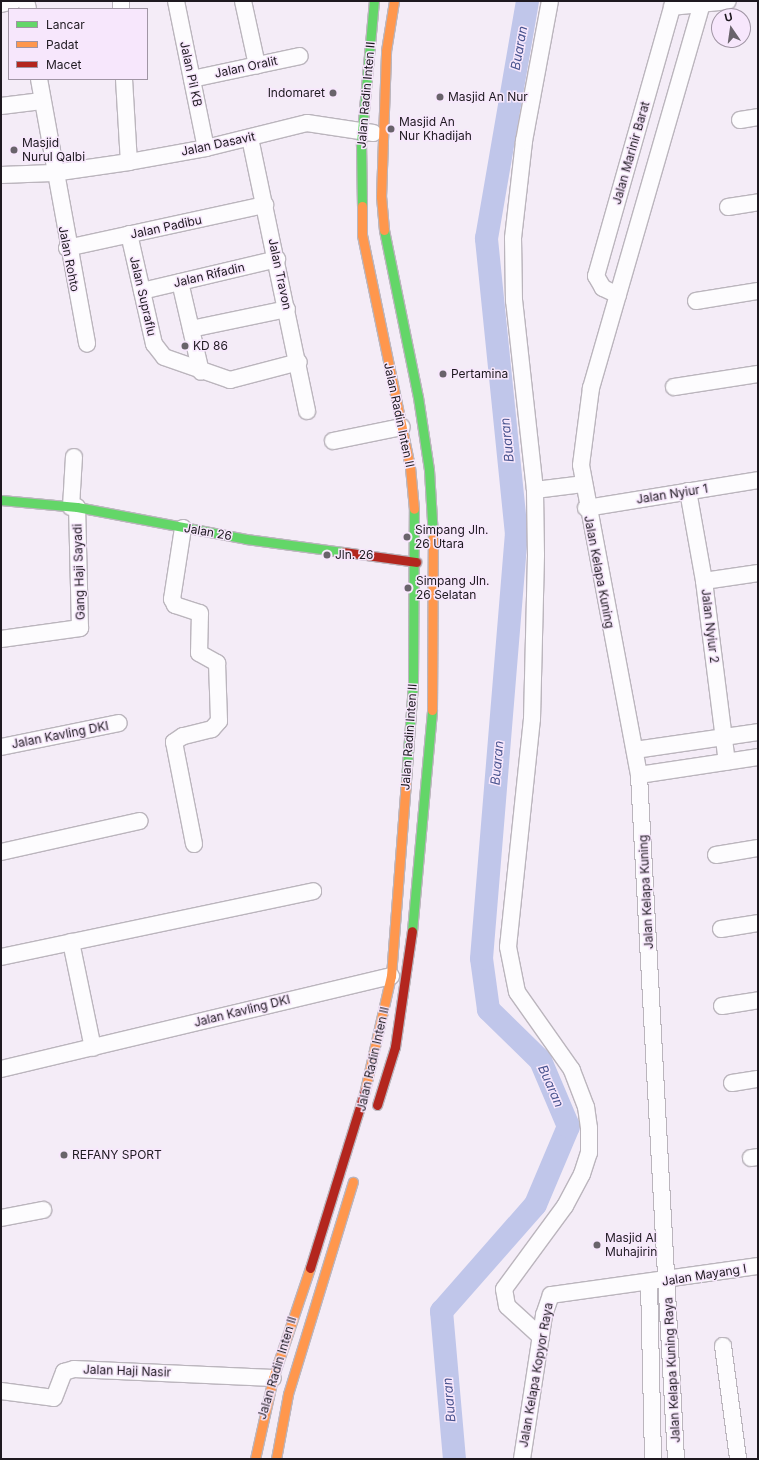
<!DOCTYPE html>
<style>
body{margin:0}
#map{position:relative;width:759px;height:1460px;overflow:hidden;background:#f4ecf7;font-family:Inter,sans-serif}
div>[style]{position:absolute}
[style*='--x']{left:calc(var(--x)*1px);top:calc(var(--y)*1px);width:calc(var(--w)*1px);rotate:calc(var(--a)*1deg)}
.river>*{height:23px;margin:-11.5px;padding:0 11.5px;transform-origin:11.5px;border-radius:11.5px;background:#c0c6ea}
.roads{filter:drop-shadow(1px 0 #bbb5bd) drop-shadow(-1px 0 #bbb5bd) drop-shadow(0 1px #bbb5bd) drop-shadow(0 -1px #bbb5bd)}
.street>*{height:16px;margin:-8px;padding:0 8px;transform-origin:8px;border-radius:8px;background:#fdfcfe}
.fast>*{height:9px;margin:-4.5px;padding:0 4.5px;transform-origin:4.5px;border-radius:4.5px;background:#63d668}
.slow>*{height:9px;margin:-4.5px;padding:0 4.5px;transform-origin:4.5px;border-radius:4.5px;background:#ff974d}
.jam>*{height:9px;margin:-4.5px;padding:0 4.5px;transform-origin:4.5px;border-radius:4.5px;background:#b3261e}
.dots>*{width:11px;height:11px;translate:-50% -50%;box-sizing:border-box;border:2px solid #f7e7fc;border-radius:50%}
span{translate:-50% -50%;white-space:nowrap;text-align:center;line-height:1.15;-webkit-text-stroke:3px #f7e7fc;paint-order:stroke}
.street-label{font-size:12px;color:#1e1920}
.poi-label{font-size:12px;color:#1e1920}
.right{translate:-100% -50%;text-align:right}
.left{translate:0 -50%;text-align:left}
.water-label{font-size:13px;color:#48538e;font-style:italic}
.frame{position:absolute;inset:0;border:2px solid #1e1920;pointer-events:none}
.legend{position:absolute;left:8px;top:8px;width:140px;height:72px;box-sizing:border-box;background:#f7e7fc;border:1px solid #a095a4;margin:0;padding:5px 7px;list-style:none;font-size:12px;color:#1e1920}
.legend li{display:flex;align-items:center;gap:8px;height:20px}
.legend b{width:20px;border:1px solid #a095a4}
.north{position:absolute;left:711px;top:8px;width:40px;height:40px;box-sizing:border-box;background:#f7e7fc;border:1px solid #a095a4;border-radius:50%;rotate:347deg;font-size:11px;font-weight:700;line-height:16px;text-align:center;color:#1e1920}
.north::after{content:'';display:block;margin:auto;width:14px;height:18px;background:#69636b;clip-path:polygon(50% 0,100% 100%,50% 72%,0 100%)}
</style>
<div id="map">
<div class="river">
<div style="--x:454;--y:1459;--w:149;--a:-95"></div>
<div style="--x:441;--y:1311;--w:142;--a:-48.7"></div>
<div style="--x:535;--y:1204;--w:85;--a:-67.1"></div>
<div style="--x:568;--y:1126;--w:72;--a:-113"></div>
<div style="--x:540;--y:1060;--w:73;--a:-135.6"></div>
<div style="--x:488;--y:1009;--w:51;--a:-97.8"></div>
<div style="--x:481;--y:958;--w:425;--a:-85.3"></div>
<div style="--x:516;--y:534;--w:298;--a:-95.8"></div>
<div style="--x:486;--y:238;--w:241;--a:-80.2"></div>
</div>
<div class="roads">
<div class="street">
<div style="--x:26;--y:1;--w:8;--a:76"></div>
<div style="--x:176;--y:1;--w:150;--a:78.5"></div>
<div style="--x:243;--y:1;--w:66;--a:77.7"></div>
<div style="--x:1;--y:4;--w:13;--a:-13"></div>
<div style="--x:672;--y:7;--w:56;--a:-6.1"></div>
<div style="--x:121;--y:9;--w:8;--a:-90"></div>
<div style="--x:39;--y:79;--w:269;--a:79.7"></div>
<div style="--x:124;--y:79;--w:83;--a:86.6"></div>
<div style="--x:192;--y:79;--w:110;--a:-12"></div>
<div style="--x:1;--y:106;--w:41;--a:-7"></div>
<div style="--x:740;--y:120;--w:18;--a:-9"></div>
<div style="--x:250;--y:138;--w:279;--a:78.2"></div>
<div style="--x:1;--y:175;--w:52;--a:-2.2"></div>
<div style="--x:53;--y:173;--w:77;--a:-8.2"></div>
<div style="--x:129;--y:162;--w:78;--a:-10.3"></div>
<div style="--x:206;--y:148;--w:104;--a:-13.9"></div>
<div style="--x:307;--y:123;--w:67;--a:8.6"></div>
<div style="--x:728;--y:207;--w:30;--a:-9"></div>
<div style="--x:129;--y:234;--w:113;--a:77.2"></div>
<div style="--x:154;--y:344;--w:16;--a:52"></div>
<div style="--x:164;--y:357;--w:70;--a:19.2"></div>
<div style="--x:230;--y:380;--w:71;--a:-14.6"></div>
<div style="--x:67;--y:248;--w:203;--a:-12.3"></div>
<div style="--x:180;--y:282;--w:92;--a:76.9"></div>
<div style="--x:142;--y:291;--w:139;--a:-13.3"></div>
<div style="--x:618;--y:295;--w:17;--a:-155"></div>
<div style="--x:603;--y:288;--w:14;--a:-120"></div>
<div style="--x:596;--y:276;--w:286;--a:-74.2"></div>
<div style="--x:696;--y:301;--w:63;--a:-9.2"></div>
<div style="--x:191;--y:329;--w:98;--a:-11.8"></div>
<div style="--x:674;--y:387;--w:85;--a:-8.8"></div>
<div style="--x:333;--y:441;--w:70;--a:-11.5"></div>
<div style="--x:535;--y:490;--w:48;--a:-7.1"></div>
<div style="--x:688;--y:491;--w:91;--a:79.9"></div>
<div style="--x:704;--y:581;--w:182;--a:82.8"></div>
<div style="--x:71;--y:507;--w:50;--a:-86.6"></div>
<div style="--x:586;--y:508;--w:174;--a:-9.2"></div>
<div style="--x:183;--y:528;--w:72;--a:98.8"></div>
<div style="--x:172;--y:599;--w:7;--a:63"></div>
<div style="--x:175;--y:605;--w:26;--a:18"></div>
<div style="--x:200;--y:613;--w:40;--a:91.4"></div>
<div style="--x:199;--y:653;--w:21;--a:29"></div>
<div style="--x:217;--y:663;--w:58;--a:88"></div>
<div style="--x:219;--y:721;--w:11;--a:131"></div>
<div style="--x:212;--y:729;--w:30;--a:166"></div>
<div style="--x:183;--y:736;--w:11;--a:146"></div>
<div style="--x:174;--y:742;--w:104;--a:78.9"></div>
<div style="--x:704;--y:581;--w:55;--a:-8.4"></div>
<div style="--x:1;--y:639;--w:80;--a:-7.9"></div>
<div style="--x:80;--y:628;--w:121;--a:-91.4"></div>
<div style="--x:1;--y:747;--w:120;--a:-11.5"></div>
<div style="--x:635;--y:750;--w:124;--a:-8.3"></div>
<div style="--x:639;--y:775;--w:120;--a:-8.6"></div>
<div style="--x:1;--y:852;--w:142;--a:-12.6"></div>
<div style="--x:716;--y:855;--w:43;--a:-9.5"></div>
<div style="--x:721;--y:929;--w:37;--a:-9"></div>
<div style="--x:71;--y:942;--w:108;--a:78.3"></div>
<div style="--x:1;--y:957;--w:319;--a:-11.9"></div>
<div style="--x:722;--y:1006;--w:36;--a:-9"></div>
<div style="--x:1;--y:1069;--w:401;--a:-13.4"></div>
<div style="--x:732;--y:1083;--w:26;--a:-9"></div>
<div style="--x:751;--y:1158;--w:7;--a:-8"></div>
<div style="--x:1;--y:1218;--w:43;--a:-10.8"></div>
<div style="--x:649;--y:1282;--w:177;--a:88.7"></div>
<div style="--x:541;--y:1337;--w:46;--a:-137.6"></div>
<div style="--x:507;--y:1306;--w:17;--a:-100"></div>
<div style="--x:504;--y:1289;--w:103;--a:-53.7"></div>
<div style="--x:565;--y:1206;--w:36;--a:-62"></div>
<div style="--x:582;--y:1174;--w:22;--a:-72"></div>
<div style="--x:589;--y:1153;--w:25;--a:-90"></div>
<div style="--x:589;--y:1128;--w:21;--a:-98"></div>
<div style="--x:586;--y:1107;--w:40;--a:-111"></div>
<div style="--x:572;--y:1070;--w:95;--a:-125.2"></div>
<div style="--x:517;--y:992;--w:46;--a:-101.3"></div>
<div style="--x:508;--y:947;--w:229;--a:-84"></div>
<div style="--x:532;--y:719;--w:164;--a:-88.6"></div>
<div style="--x:536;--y:555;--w:65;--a:-90.9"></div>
<div style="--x:535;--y:490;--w:190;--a:-96.3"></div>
<div style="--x:514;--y:301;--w:63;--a:-90.9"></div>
<div style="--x:513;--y:238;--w:98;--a:-83.5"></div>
<div style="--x:524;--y:141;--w:142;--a:-79.5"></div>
<div style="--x:723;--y:1346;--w:114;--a:82.4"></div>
<div style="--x:1;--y:1391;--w:53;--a:7.5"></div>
<div style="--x:54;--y:1398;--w:28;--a:-69"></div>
<div style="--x:64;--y:1372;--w:10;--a:-17"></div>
<div style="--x:74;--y:1369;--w:199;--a:2.6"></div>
<div style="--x:522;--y:1459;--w:146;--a:-81.3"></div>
<div style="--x:544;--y:1315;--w:21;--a:-71"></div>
<div style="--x:551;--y:1295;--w:209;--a:-8"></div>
<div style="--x:676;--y:1459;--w:685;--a:-93.1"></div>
<div style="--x:639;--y:775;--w:315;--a:-100.6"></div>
<div style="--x:581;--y:465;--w:78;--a:-82.6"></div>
<div style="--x:591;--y:388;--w:403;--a:-73.9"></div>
</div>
<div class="fast">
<div style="--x:362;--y:206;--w:63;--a:-90.9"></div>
<div style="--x:361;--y:143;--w:143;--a:-84.8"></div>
<div style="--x:384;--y:230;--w:170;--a:78.5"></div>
<div style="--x:418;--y:397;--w:74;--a:81.4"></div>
<div style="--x:429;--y:470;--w:68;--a:86.6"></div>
<div style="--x:1;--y:500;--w:76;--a:5.3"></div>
<div style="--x:77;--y:507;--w:172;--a:10.7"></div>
<div style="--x:246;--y:539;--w:99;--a:7.6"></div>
<div style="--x:406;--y:781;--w:98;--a:-85.9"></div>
<div style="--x:413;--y:683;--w:174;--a:-89.7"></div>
<div style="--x:412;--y:931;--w:222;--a:-84.8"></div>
</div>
<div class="slow">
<div style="--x:362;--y:206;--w:29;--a:90"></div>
<div style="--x:362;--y:235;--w:237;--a:78.3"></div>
<div style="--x:410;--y:467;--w:42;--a:84.6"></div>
<div style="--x:384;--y:230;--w:33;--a:-95"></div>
<div style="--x:381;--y:197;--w:146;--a:-88"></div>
<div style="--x:386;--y:51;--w:51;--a:-80.9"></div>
<div style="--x:432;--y:710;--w:172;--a:-89.7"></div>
<div style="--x:365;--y:1090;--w:117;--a:-77.2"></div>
<div style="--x:391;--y:976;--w:196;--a:-85.6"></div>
<div style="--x:255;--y:1459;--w:83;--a:-77.5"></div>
<div style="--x:273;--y:1378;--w:116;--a:-71.4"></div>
<div style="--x:276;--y:1459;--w:66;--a:-79.5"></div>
<div style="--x:288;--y:1394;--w:222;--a:-73"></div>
</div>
<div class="jam">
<div style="--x:344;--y:552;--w:73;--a:7.9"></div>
<div style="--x:377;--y:1105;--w:61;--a:-72.8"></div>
<div style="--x:395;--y:1047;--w:117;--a:-81.7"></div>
<div style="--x:310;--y:1268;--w:186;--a:-72.8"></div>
</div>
</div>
<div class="dots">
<div style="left:333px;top:93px;background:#69636b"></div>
<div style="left:440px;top:97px;background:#69636b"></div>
<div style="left:391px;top:129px;background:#69636b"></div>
<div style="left:14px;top:150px;background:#69636b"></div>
<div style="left:185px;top:346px;background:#69636b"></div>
<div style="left:443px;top:374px;background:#69636b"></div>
<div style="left:407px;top:537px;background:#69636b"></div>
<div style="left:327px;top:555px;background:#69636b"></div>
<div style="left:408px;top:588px;background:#69636b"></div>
<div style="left:64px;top:1155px;background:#69636b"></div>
<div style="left:597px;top:1245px;background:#69636b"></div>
</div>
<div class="street-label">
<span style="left:246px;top:67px;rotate:-12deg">Jalan Oralit</span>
<span style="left:191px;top:74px;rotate:78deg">Jalan Pil KB</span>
<span style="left:366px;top:95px;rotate:-85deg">Jalan Radin Inten II</span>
<span style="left:218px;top:144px;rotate:-12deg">Jalan Dasavit</span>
<span style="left:631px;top:153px;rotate:-74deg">Jalan Marinir Barat</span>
<span style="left:166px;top:227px;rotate:-12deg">Jalan Padibu</span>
<span style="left:69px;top:259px;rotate:79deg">Jalan Rohto</span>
<span style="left:280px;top:274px;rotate:78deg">Jalan Travon</span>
<span style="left:209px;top:275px;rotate:-13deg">Jalan Rifadin</span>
<span style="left:143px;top:296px;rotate:77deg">Jalan Supraflu</span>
<span style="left:399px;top:415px;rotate:78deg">Jalan Radin Inten II</span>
<span style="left:672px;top:494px;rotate:-9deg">Jalan Nyiur 1</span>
<span style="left:208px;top:532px;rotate:10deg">Jalan 26</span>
<span style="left:79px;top:572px;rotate:-92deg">Gang Haji Sayadi</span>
<span style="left:599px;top:572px;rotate:79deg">Jalan Kelapa Kuning</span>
<span style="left:710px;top:626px;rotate:83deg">Jalan Nyiur 2</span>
<span style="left:60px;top:735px;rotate:-11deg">Jalan Kavling DKI</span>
<span style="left:409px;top:737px;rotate:-86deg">Jalan Radin Inten II</span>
<span style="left:646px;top:892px;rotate:-93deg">Jalan Kelapa Kuning</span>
<span style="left:242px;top:1011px;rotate:-14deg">Jalan Kavling DKI</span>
<span style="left:373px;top:1059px;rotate:-77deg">Jalan Radin Inten II</span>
<span style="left:704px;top:1275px;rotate:-9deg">Jalan Mayang I</span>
<span style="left:277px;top:1368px;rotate:-73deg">Jalan Radin Inten II</span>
<span style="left:672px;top:1370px;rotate:-93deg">Jalan Kelapa Kuning Raya</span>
<span style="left:127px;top:1371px;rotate:2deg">Jalan Haji Nasir</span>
<span style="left:536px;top:1375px;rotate:-80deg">Jalan Kelapa Kopyor Raya</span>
</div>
<div class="poi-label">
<span class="right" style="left:325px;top:93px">Indomaret</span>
<span class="left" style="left:448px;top:97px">Masjid An Nur</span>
<span class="left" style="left:399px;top:129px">Masjid An<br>Nur Khadijah</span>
<span class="left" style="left:22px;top:150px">Masjid<br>Nurul Qalbi</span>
<span class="left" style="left:193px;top:346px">KD 86</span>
<span class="left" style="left:451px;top:374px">Pertamina</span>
<span class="left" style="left:415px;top:537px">Simpang Jln.<br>26 Utara</span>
<span class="left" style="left:335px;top:555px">Jln. 26</span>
<span class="left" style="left:416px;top:588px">Simpang Jln.<br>26 Selatan</span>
<span class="left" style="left:72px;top:1155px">REFANY SPORT</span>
<span class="left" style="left:605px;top:1245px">Masjid Al<br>Muhajirin</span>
</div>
<div class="water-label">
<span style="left:519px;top:48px;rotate:-80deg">Buaran</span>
<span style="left:507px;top:440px;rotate:-96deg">Buaran</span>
<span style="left:497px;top:763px;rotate:-85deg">Buaran</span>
<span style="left:551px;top:1086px;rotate:66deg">Buaran</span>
<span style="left:449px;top:1400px;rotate:-95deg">Buaran</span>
</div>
<div class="frame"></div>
<ul class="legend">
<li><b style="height:5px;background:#63d668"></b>Lancar</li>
<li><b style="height:5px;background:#ff974d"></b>Padat</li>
<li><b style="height:5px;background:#b3261e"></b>Macet</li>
</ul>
<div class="north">U</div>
</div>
